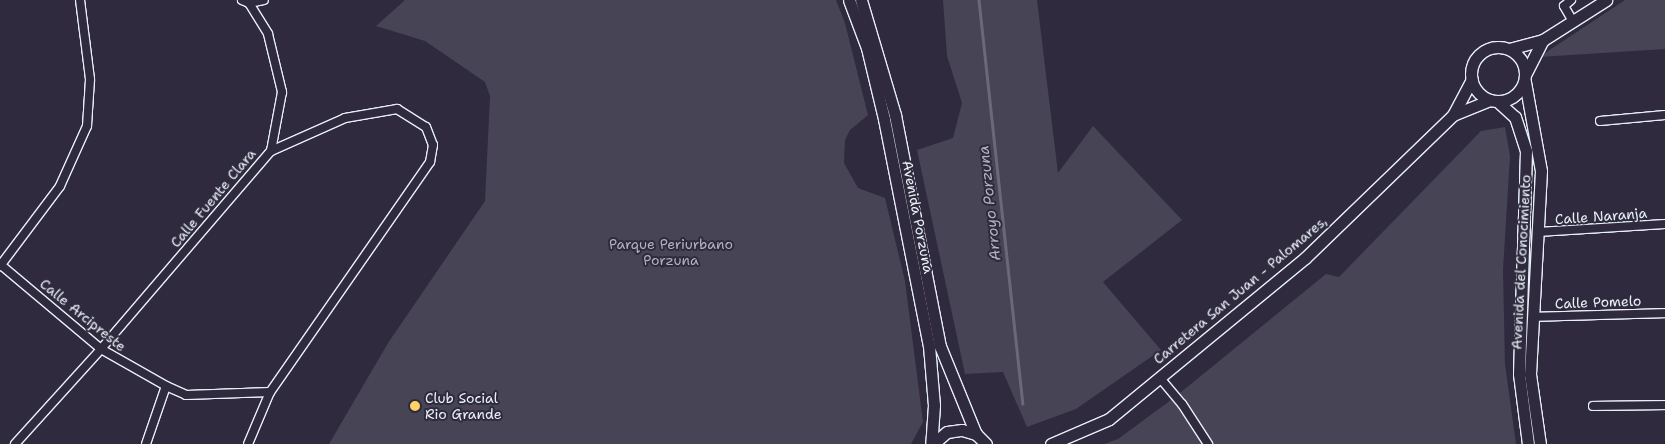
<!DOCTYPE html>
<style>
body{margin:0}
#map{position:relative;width:1665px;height:444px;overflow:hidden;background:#2f2a3d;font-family:"Shantell Sans",sans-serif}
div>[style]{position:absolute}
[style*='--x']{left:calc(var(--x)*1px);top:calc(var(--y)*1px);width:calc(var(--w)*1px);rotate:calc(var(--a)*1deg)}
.green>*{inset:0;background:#464455}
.stream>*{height:2.5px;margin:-1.25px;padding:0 1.25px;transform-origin:1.25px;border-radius:1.25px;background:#696978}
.roads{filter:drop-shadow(1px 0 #e8f1f8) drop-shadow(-1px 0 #e8f1f8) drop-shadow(0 1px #e8f1f8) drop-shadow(0 -1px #e8f1f8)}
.street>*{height:8px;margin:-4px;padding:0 4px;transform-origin:4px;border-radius:4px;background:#2f2a3d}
.secondary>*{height:11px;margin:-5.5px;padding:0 5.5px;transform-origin:5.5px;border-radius:5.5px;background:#2f2a3d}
.secondary>.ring{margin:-5.5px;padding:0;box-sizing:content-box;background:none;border:11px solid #2f2a3d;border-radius:50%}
.dots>*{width:14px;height:14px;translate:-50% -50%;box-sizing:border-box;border:2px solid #2f2a3d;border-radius:50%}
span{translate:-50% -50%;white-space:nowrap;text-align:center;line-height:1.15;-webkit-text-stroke:4px #2f2a3d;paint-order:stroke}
.street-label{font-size:14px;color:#e8f1f8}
.park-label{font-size:14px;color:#afb4bf}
.poi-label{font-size:14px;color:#e8f1f8}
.left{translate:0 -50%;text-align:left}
.water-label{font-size:15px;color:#afb4be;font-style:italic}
</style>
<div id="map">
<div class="green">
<div style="clip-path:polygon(405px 0,836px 0,845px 23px,868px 115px,850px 130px,845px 140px,844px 163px,858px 188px,885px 198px,905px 281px,923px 422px,911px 444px,329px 444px,388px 343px,485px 201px,490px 96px,485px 82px,425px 41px,376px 26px)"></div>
<div style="clip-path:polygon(943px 0,1037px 0,1058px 173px,1093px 126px,1182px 220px,1103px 282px,1161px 350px,1076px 409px,1027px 427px,1003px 372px,965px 374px,917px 150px,953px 138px,962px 103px,947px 56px)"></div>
<div style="clip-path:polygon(1625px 0,1665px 0,1665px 49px,1539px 57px)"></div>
<div style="clip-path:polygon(1505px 127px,1510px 156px,1503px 270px,1505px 364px,1516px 444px,1104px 444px,1118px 439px,1175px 397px,1326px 274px,1339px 277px,1481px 131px)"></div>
</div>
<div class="stream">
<div style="--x:979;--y:0;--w:406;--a:83.8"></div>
</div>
<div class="roads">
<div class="street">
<div style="--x:242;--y:0;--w:8;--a:23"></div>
<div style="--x:249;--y:3;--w:36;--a:58"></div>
<div style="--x:268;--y:34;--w:60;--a:76.4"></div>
<div style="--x:282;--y:92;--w:60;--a:100.6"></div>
<div style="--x:1571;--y:0;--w:9;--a:139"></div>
<div style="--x:1564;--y:6;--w:16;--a:60"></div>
<div style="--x:249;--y:3;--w:15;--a:-11"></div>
<div style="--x:1600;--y:121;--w:65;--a:-5.3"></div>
<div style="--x:1538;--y:232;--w:127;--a:-3.6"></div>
<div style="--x:1;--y:265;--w:131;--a:40"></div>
<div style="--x:101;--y:349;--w:75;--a:29.6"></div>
<div style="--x:166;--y:386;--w:22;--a:24"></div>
<div style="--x:186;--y:395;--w:84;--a:-2"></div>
<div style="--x:0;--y:266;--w:100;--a:-53.1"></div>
<div style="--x:60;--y:186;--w:66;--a:-65.8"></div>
<div style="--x:87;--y:126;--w:47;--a:-86.3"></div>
<div style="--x:90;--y:79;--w:80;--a:-97.2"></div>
<div style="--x:1533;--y:317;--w:132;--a:-1.7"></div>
<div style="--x:1160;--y:378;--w:34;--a:50"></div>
<div style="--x:1182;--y:404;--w:48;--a:57"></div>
<div style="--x:1593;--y:406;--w:72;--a:-0.8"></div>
<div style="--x:15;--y:444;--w:128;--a:-47.8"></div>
<div style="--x:101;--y:349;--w:261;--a:-49.4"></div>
<div style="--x:271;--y:151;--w:81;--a:-24"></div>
<div style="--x:345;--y:118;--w:53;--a:-9.8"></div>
<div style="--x:397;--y:109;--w:34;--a:32"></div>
<div style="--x:426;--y:127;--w:19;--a:69"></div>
<div style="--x:433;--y:145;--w:17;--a:100"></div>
<div style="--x:430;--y:162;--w:280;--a:124.8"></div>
<div style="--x:270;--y:392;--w:56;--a:112.9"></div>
<div style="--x:146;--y:444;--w:61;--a:-71"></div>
</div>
<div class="secondary">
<div style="--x:849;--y:0;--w:51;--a:69.4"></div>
<div style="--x:867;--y:48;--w:73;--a:76.5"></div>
<div style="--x:884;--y:119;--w:231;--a:78.8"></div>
<div style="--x:929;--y:346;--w:59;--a:85.2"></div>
<div style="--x:934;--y:405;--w:39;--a:94"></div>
<div style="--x:861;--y:0;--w:120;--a:73.5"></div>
<div style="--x:895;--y:115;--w:235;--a:79"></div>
<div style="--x:940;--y:346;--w:95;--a:67.8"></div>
<div class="ring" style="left:1471px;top:47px;width:43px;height:43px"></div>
<div style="--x:1509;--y:49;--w:35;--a:-15"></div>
<div style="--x:1543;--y:40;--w:75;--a:-32.4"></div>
<div style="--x:1526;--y:73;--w:37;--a:-63"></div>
<div style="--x:1525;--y:82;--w:90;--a:79.8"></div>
<div style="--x:1541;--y:171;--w:203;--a:93.1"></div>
<div style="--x:1530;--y:374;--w:71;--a:81.9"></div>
<div style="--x:1497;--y:101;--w:24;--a:42"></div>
<div style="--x:1515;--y:117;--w:36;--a:72"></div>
<div style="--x:1526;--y:151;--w:223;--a:91.8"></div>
<div style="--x:1519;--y:374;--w:71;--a:82.7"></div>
<div style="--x:1453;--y:115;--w:40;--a:-22"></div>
<div style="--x:933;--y:444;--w:18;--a:-41"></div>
<div style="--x:947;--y:432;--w:15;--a:-8"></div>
<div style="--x:962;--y:430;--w:15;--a:16"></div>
<div style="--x:976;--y:434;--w:14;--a:45"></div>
<div style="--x:1051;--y:444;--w:63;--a:-23.3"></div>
<div style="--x:1109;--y:419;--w:254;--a:-39.4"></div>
<div style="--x:1305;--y:258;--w:206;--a:-44"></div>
<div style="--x:1453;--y:115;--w:40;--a:-62"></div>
</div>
</div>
<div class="dots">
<div style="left:415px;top:406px;background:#ffd166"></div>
</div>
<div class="street-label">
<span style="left:213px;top:198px;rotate:-50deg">Calle Fuente Clara</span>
<span style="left:1601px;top:216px;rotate:-4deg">Calle Naranja</span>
<span style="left:918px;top:217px;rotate:79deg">Avenida Porzuna</span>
<span style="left:1521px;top:262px;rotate:-87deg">Avenida del Conocimiento</span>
<span style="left:1240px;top:290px;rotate:-40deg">Carretera San Juan - Palomares,</span>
<span style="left:1598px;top:302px;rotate:-2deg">Calle Pomelo</span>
<span style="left:83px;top:315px;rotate:39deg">Calle Arcipreste</span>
</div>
<div class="park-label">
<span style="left:671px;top:252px">Parque Periurbano<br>Porzuna</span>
</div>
<div class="poi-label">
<span class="left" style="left:425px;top:406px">Club Social<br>Rio Grande</span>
</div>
<div class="water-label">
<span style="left:990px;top:203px;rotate:-96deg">Arroyo Porzuna</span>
</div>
</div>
